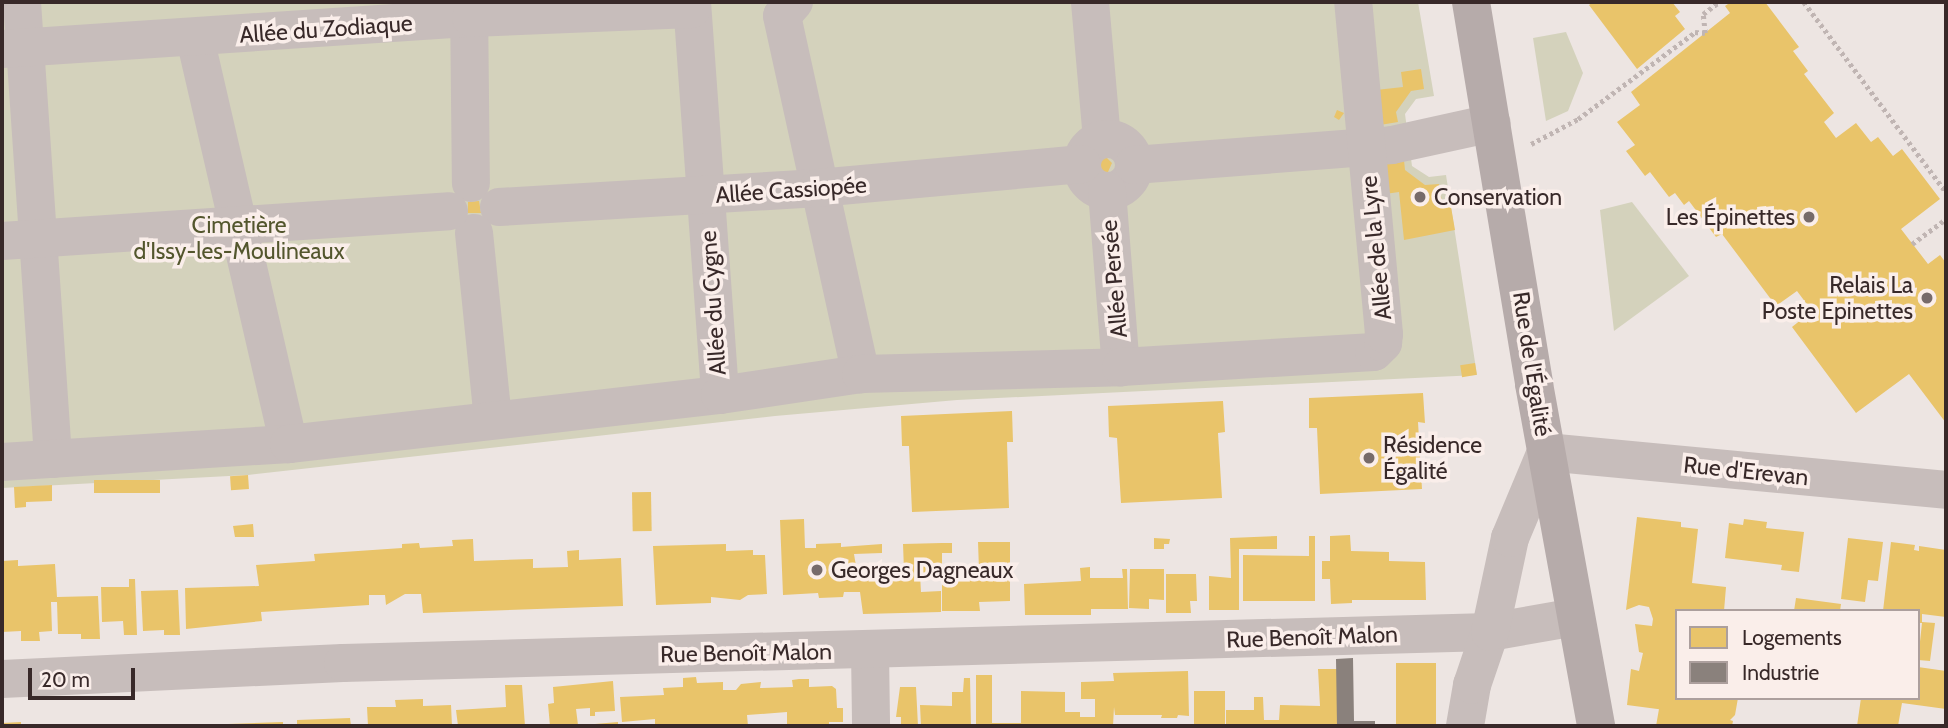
<!DOCTYPE html>
<meta charset="utf-8">
<style>
body{margin:0}
#map{position:relative;width:1948px;height:728px;overflow:hidden;background:#ede5e2;font-family:Cabin,sans-serif}
div>[style]{position:absolute}
[style*='--x']{left:calc(var(--x)*1px);top:calc(var(--y)*1px);width:calc(var(--w)*1px);rotate:calc(var(--a)*1deg)}
.green>*{inset:0;background:#d4d2bc}
.homes>*{inset:0;background:#e9c46a;transform-origin:0 0}
.industry>*{inset:0;background:#8a817c}
.path>*{height:4.5px;margin-top:-2.25px;transform-origin:0;background:repeating-linear-gradient(90deg,#c0b5b3 0 3.5px,transparent 0 7px)}
.minor>*{height:38px;margin:-19px;padding:0 19px;transform-origin:19px;border-radius:19px;background:#c7bdbb}
.minor>.ring{margin:-19px;padding:0;box-sizing:content-box;background:none;border:38px solid #c7bdbb;border-radius:50%}
.major>*{height:38px;margin:-19px;padding:0 19px;transform-origin:19px;border-radius:19px;background:#b6abaa}
.dots>*{width:19px;height:19px;translate:-50% -50%;box-sizing:border-box;border:4px solid #faeeea;border-radius:50%}
span{translate:-50% -50%;white-space:nowrap;text-align:center;line-height:1.15;-webkit-text-stroke:7px #faeeea;paint-order:stroke}
.street-label{font-size:23px;color:#382929}
.poi-label{font-size:23px;color:#382929}
.left{translate:0 -50%;text-align:left}
.right{translate:-100% -50%;text-align:right}
.park-label{font-size:23px;color:#53562d}
.frame{position:absolute;inset:0;border:4px solid #382929;pointer-events:none}
.legend{position:absolute;left:1675px;top:609px;width:245px;height:91px;box-sizing:border-box;background:#faeeea;border:2px solid #ac9f9d;margin:0;padding:9px 12px;list-style:none;font-size:21px;color:#382929}
.legend li{display:flex;align-items:center;gap:14px;height:35px}
.legend b{width:35px;border:2px solid #ac9f9d}
.scale{position:absolute;left:28px;top:668px;width:107px;height:32px;box-sizing:border-box;border:4px solid #382929;border-top:0;padding-left:9px;font-size:21px;line-height:24px;white-space:nowrap;color:#382929;-webkit-text-stroke:5px #faeeea;paint-order:stroke}
</style>
<div id="map">
<div class="green">
<div style="clip-path:polygon(2px 2px,1418px 2px,1434px 96px,1416px 99px,1405px 114px,1412px 166px,1429px 177px,1446px 175px,1477px 375px,957px 400px,775px 416px,248px 475px,2px 488px)"></div>
<div style="clip-path:polygon(1566px 32px,1583px 73px,1568px 111px,1546px 121px,1533px 38px)"></div>
<div style="clip-path:polygon(1632px 202px,1689px 276px,1614px 331px,1600px 210px)"></div>
</div>
<div class="homes">
<div style="clip-path:polygon(1593px 2px,1672px 2px,1680px 12px,1675px 16px,1685px 29px,1637px 69px,1589px 5px)"></div>
<div style="clip-path:polygon(1731px 2px,1765px 2px,1799px 47px,1793px 51px,1808px 71px,1804px 74px,1834px 113px,1824px 122px,1836px 138px,1856px 123px,1871px 142px,1878px 137px,1893px 156px,1902px 149px,1940px 199px,1901px 229px,1928px 264px,1940px 255px,1946px 263px,1946px 423px,1909px 374px,1856px 413px,1792px 327px,1812px 311px,1797px 291px,1776px 306px,1722px 234px,1716px 237px,1689px 201px,1684px 205px,1675px 193px,1669px 197px,1650px 172px,1645px 176px,1626px 151px,1635px 145px,1617px 122px,1640px 105px,1631px 92px,1730px 13px,1725px 6px)"></div>
<div style="clip-path:polygon(1421px 69px,1424px 89px,1411px 91px,1396px 112px,1398px 122px,1380px 125px,1376px 90px,1403px 87px,1401px 72px)"></div>
<div style="clip-path:polygon(1337px 110px,1344px 113px,1339px 120px,1334px 117px)"></div>
<div style="clip-path:polygon(1106px 151px,1107px 158px,1112px 163px,1108px 172px,1102px 172px,1099px 158px,1101px 152px)"></div>
<div style="clip-path:polygon(1404px 160px,1405px 170px,1425px 185px,1439px 184px,1442px 202px,1450px 201px,1455px 230px,1404px 240px,1399px 192px,1385px 194px,1383px 162px)"></div>
<div style="clip-path:polygon(479px 201px,481px 213px,468px 213px,468px 202px)"></div>
<div style="left:1475px;top:363px;width:12px;height:15px;rotate:81deg"></div>
<div style="clip-path:polygon(1423px 393px,1425px 423px,1418px 422px,1422px 489px,1320px 494px,1317px 428px,1309px 428px,1309px 398px)"></div>
<div style="clip-path:polygon(1223px 401px,1225px 432px,1218px 433px,1222px 498px,1121px 503px,1117px 438px,1109px 437px,1108px 406px)"></div>
<div style="clip-path:polygon(1012px 411px,1013px 442px,1007px 442px,1009px 508px,912px 512px,909px 446px,902px 446px,901px 416px)"></div>
<div style="left:248px;top:475px;width:14px;height:18px;rotate:86deg"></div>
<div style="left:160px;top:480px;width:13px;height:66px;rotate:90deg"></div>
<div style="clip-path:polygon(52px 485px,52px 501px,26px 502px,26px 507px,15px 508px,14px 487px)"></div>
<div style="left:651px;top:492px;width:39px;height:19px;rotate:89deg"></div>
<div style="clip-path:polygon(1637px 517px,1681px 522px,1681px 527px,1698px 529px,1692px 583px,1726px 587px,1724px 611px,1677px 611px,1677px 698px,1738px 698px,1735px 715px,1730px 720px,1733px 721px,1732px 726px,1656px 726px,1659px 709px,1703px 715px,1627px 705px,1631px 669px,1639px 671px,1643px 653px,1639px 652px,1635px 624px,1652px 626px,1653px 619px,1649px 607px,1639px 605px,1626px 610px)"></div>
<div style="clip-path:polygon(804px 519px,805px 548px,816px 548px,816px 544px,841px 543px,841px 547px,882px 544px,882px 553px,854px 554px,857px 572px,904px 571px,903px 544px,942px 543px,952px 543px,952px 553px,942px 553px,942px 572px,979px 570px,978px 542px,1010px 542px,1010px 601px,979px 602px,980px 611px,942px 611px,942px 574px,920px 574px,921px 592px,941px 591px,941px 612px,863px 614px,860px 592px,844px 592px,843px 597px,819px 598px,818px 593px,783px 595px,780px 520px)"></div>
<div style="clip-path:polygon(1744px 519px,1767px 522px,1766px 528px,1804px 532px,1799px 572px,1781px 570px,1782px 565px,1725px 558px,1729px 523px,1743px 525px)"></div>
<div style="clip-path:polygon(253px 524px,254px 537px,235px 537px,233px 526px)"></div>
<div style="clip-path:polygon(1350px 535px,1351px 551px,1389px 552px,1389px 561px,1425px 562px,1426px 600px,1352px 600px,1352px 603px,1331px 604px,1330px 579px,1322px 579px,1322px 561px,1330px 561px,1330px 536px)"></div>
<div style="clip-path:polygon(1277px 536px,1277px 549px,1239px 549px,1239px 610px,1209px 610px,1209px 576px,1231px 578px,1230px 538px)"></div>
<div style="clip-path:polygon(1309px 536px,1315px 536px,1315px 601px,1243px 601px,1243px 555px,1309px 556px)"></div>
<div style="clip-path:polygon(1154px 538px,1170px 539px,1169px 544px,1164px 544px,1164px 549px,1154px 549px)"></div>
<div style="clip-path:polygon(1848px 538px,1883px 542px,1878px 581px,1868px 580px,1865px 602px,1841px 599px)"></div>
<div style="clip-path:polygon(473px 539px,474px 561px,533px 559px,533px 568px,568px 567px,567px 551px,579px 550px,579px 560px,621px 558px,623px 606px,423px 613px,421px 594px,405px 594px,386px 605px,385px 595px,369px 595px,369px 605px,261px 612px,262px 621px,186px 629px,185px 588px,259px 586px,256px 565px,315px 561px,314px 554px,402px 548px,402px 544px,419px 543px,420px 548px,453px 546px,452px 540px)"></div>
<div style="clip-path:polygon(1891px 542px,1915px 545px,1914px 550px,1919px 551px,1919px 546px,1946px 550px,1946px 617px,1922px 614px,1922px 622px,1935px 623px,1930px 661px,1918px 660px,1922px 623px,1918px 623px,1918px 611px,1883px 611px)"></div>
<div style="clip-path:polygon(726px 544px,726px 551px,753px 550px,753px 555px,765px 555px,767px 594px,748px 595px,740px 600px,711px 597px,711px 603px,656px 605px,653px 546px)"></div>
<div style="clip-path:polygon(18px 560px,18px 566px,55px 564px,57px 597px,98px 596px,100px 639px,81px 639px,81px 634px,58px 634px,57px 602px,51px 602px,52px 631px,39px 632px,40px 641px,21px 641px,21px 631px,2px 632px,2px 561px)"></div>
<div style="clip-path:polygon(1090px 567px,1090px 578px,1123px 578px,1122px 569px,1127px 569px,1128px 609px,1091px 609px,1091px 615px,1025px 615px,1024px 584px,1081px 581px,1080px 568px)"></div>
<div style="clip-path:polygon(1130px 569px,1164px 569px,1164px 600px,1149px 599px,1149px 609px,1129px 608px)"></div>
<div style="clip-path:polygon(1166px 574px,1196px 574px,1197px 601px,1190px 601px,1191px 613px,1166px 613px)"></div>
<div style="clip-path:polygon(129px 579px,135px 579px,137px 635px,124px 635px,123px 621px,102px 622px,101px 587px,129px 587px)"></div>
<div style="clip-path:polygon(178px 590px,180px 635px,164px 635px,164px 630px,143px 631px,141px 591px)"></div>
<div style="clip-path:polygon(1796px 598px,1841px 604px,1840px 611px,1794px 611px)"></div>
<div style="left:1396px;top:663px;width:40px;height:63px"></div>
<div style="clip-path:polygon(1918px 667px,1946px 671px,1946px 709px,1902px 703px,1898px 726px,1857px 726px,1861px 698px,1918px 698px)"></div>
<div style="clip-path:polygon(1318px 669px,1337px 669px,1337px 726px,1226px 726px,1226px 710px,1254px 710px,1254px 697px,1263px 697px,1264px 720px,1279px 720px,1280px 705px,1320px 706px)"></div>
<div style="clip-path:polygon(1188px 671px,1189px 716px,1178px 715px,1177px 718px,1161px 718px,1162px 715px,1115px 715px,1114px 707px,1113px 726px,976px 726px,976px 675px,992px 675px,992px 723px,1021px 723px,1021px 691px,1065px 692px,1065px 712px,1080px 712px,1080px 717px,1095px 717px,1095px 699px,1081px 699px,1081px 682px,1114px 681px,1113px 673px)"></div>
<div style="clip-path:polygon(696px 677px,697px 683px,723px 682px,723px 690px,736px 690px,741px 684px,761px 682px,760px 688px,793px 687px,792px 680px,799px 679px,809px 679px,809px 687px,832px 686px,836px 689px,837px 708px,843px 708px,843px 722px,829px 722px,829px 726px,792px 726px,787px 724px,787px 712px,747px 715px,748px 726px,655px 726px,655px 719px,622px 722px,620px 697px,664px 695px,663px 688px,683px 687px,683px 678px)"></div>
<div style="clip-path:polygon(964px 678px,970px 678px,971px 726px,921px 726px,920px 705px,952px 706px,952px 692px,963px 692px)"></div>
<div style="clip-path:polygon(613px 681px,615px 711px,595px 712px,595px 716px,590px 716px,590px 708px,576px 709px,578px 725px,550px 726px,548px 704px,554px 703px,553px 687px)"></div>
<div style="clip-path:polygon(505px 685px,522px 685px,525px 726px,458px 726px,456px 710px,506px 707px)"></div>
<div style="clip-path:polygon(900px 687px,916px 687px,918px 726px,901px 726px,901px 717px,896px 717px)"></div>
<div style="left:1194px;top:691px;width:31px;height:34px"></div>
<div style="clip-path:polygon(423px 699px,423px 706px,451px 705px,452px 726px,368px 726px,367px 707px,396px 707px,395px 700px)"></div>
<div style="clip-path:polygon(350px 718px,351px 726px,297px 726px,297px 720px)"></div>
<div style="clip-path:polygon(21px 722px,21px 726px,2px 726px,2px 723px)"></div>
<div style="clip-path:polygon(283px 722px,283px 726px,228px 726px,228px 724px)"></div>
<div style="clip-path:polygon(618px 722px,618px 726px,595px 726px,595px 724px)"></div>
</div>
<div class="industry">
<div style="clip-path:polygon(1353px 658px,1354px 721px,1375px 721px,1375px 726px,1337px 726px,1336px 659px)"></div>
</div>
<div class="path">
<div style="--x:1804;--y:2;--w:237;--a:53.2"></div>
<div style="--x:1531;--y:144;--w:53;--a:-28"></div>
<div style="--x:1578;--y:119;--w:146;--a:-36.6"></div>
<div style="--x:1695;--y:32;--w:10;--a:6"></div>
<div style="--x:1705;--y:33;--w:19;--a:-96"></div>
<div style="--x:1703;--y:14;--w:20;--a:-37"></div>
<div style="--x:1912;--y:244;--w:42;--a:-36.3"></div>
</div>
<div class="minor">
<div style="--x:22;--y:2;--w:458;--a:86.1"></div>
<div style="--x:469;--y:2;--w:181;--a:89.4"></div>
<div style="--x:692;--y:2;--w:394;--a:85.9"></div>
<div style="--x:794;--y:2;--w:18;--a:131"></div>
<div style="--x:782;--y:16;--w:367;--a:77.6"></div>
<div style="--x:1090;--y:2;--w:138;--a:85"></div>
<div style="--x:195;--y:38;--w:417;--a:77"></div>
<div style="--x:2;--y:49;--w:470;--a:-3.8"></div>
<div style="--x:471;--y:18;--w:221;--a:-2.3"></div>
<div class="ring" style="left:1082px;top:139px;width:14px;height:14px"></div>
<div style="--x:1134;--y:165;--w:259;--a:-4.4"></div>
<div style="--x:1392;--y:145;--w:102;--a:-12.4"></div>
<div style="--x:1107;--y:191;--w:177;--a:85.5"></div>
<div style="--x:499;--y:207;--w:320;--a:-3.4"></div>
<div style="--x:818;--y:188;--w:265;--a:-5.2"></div>
<div style="--x:474;--y:233;--w:187;--a:84.2"></div>
<div style="--x:2;--y:241;--w:448;--a:-3.8"></div>
<div style="--x:2;--y:462;--w:288;--a:-3.6"></div>
<div style="--x:289;--y:444;--w:434;--a:-6.5"></div>
<div style="--x:720;--y:395;--w:143;--a:-8.5"></div>
<div style="--x:861;--y:374;--w:260;--a:-1.5"></div>
<div style="--x:1121;--y:367;--w:253;--a:-3.4"></div>
<div style="--x:1374;--y:352;--w:13;--a:-45"></div>
<div style="--x:1383;--y:343;--w:9;--a:-84"></div>
<div style="--x:1384;--y:334;--w:333;--a:-95.3"></div>
<div style="--x:870;--y:650;--w:76;--a:89.2"></div>
<div style="--x:2;--y:679;--w:341;--a:-2.7"></div>
<div style="--x:343;--y:663;--w:1147;--a:-1.55"></div>
<div style="--x:1490;--y:632;--w:87;--a:-9.9"></div>
<div style="--x:1465;--y:726;--w:42;--a:-80.3"></div>
<div style="--x:1472;--y:685;--w:56;--a:-71.2"></div>
<div style="--x:1490;--y:632;--w:96;--a:-78"></div>
<div style="--x:1510;--y:538;--w:93;--a:-67.3"></div>
<div style="--x:1546;--y:452;--w:402;--a:5.4"></div>
</div>
<div class="major">
<div style="--x:1471;--y:2;--w:387;--a:80.6"></div>
<div style="--x:1534;--y:384;--w:348;--a:79.7"></div>
</div>
<div class="dots">
<div style="left:1420px;top:197px;background:#776b6a"></div>
<div style="left:1809px;top:217px;background:#776b6a"></div>
<div style="left:1927px;top:298px;background:#776b6a"></div>
<div style="left:1369px;top:458px;background:#776b6a"></div>
<div style="left:817px;top:570px;background:#776b6a"></div>
</div>
<div class="street-label">
<span style="left:326px;top:29px;rotate:-4deg">Allée du Zodiaque</span>
<span style="left:791px;top:190px;rotate:-4deg">Allée Cassiopée</span>
<span style="left:1376px;top:248px;rotate:-96deg">Allée de la Lyre</span>
<span style="left:1114px;top:279px;rotate:-95deg">Allée Persée</span>
<span style="left:713px;top:303px;rotate:-94deg">Allée du Cygne</span>
<span style="left:1532px;top:364px;rotate:81deg">Rue de l'Égalité</span>
<span style="left:1746px;top:471px;rotate:6deg">Rue d'Erevan</span>
<span style="left:1312px;top:637px;rotate:-2deg">Rue Benoît Malon</span>
<span style="left:746px;top:653px;rotate:-1deg">Rue Benoît Malon</span>
</div>
<div class="poi-label">
<span class="left" style="left:1434px;top:197px">Conservation</span>
<span class="right" style="left:1795px;top:217px">Les Épinettes</span>
<span class="right" style="left:1913px;top:298px">Relais La<br>Poste Epinettes</span>
<span class="left" style="left:1383px;top:458px">Résidence<br>Égalité</span>
<span class="left" style="left:831px;top:570px">Georges Dagneaux</span>
</div>
<div class="park-label">
<span style="left:239px;top:238px">Cimetière<br>d'Issy-les-Moulineaux</span>
</div>
<div class="frame"></div>
<ul class="legend">
<li><b style="height:19px;background:#e9c46a"></b>Logements</li>
<li><b style="height:19px;background:#8a817c"></b>Industrie</li>
</ul>
<div class="scale">20 m</div>
</div>
